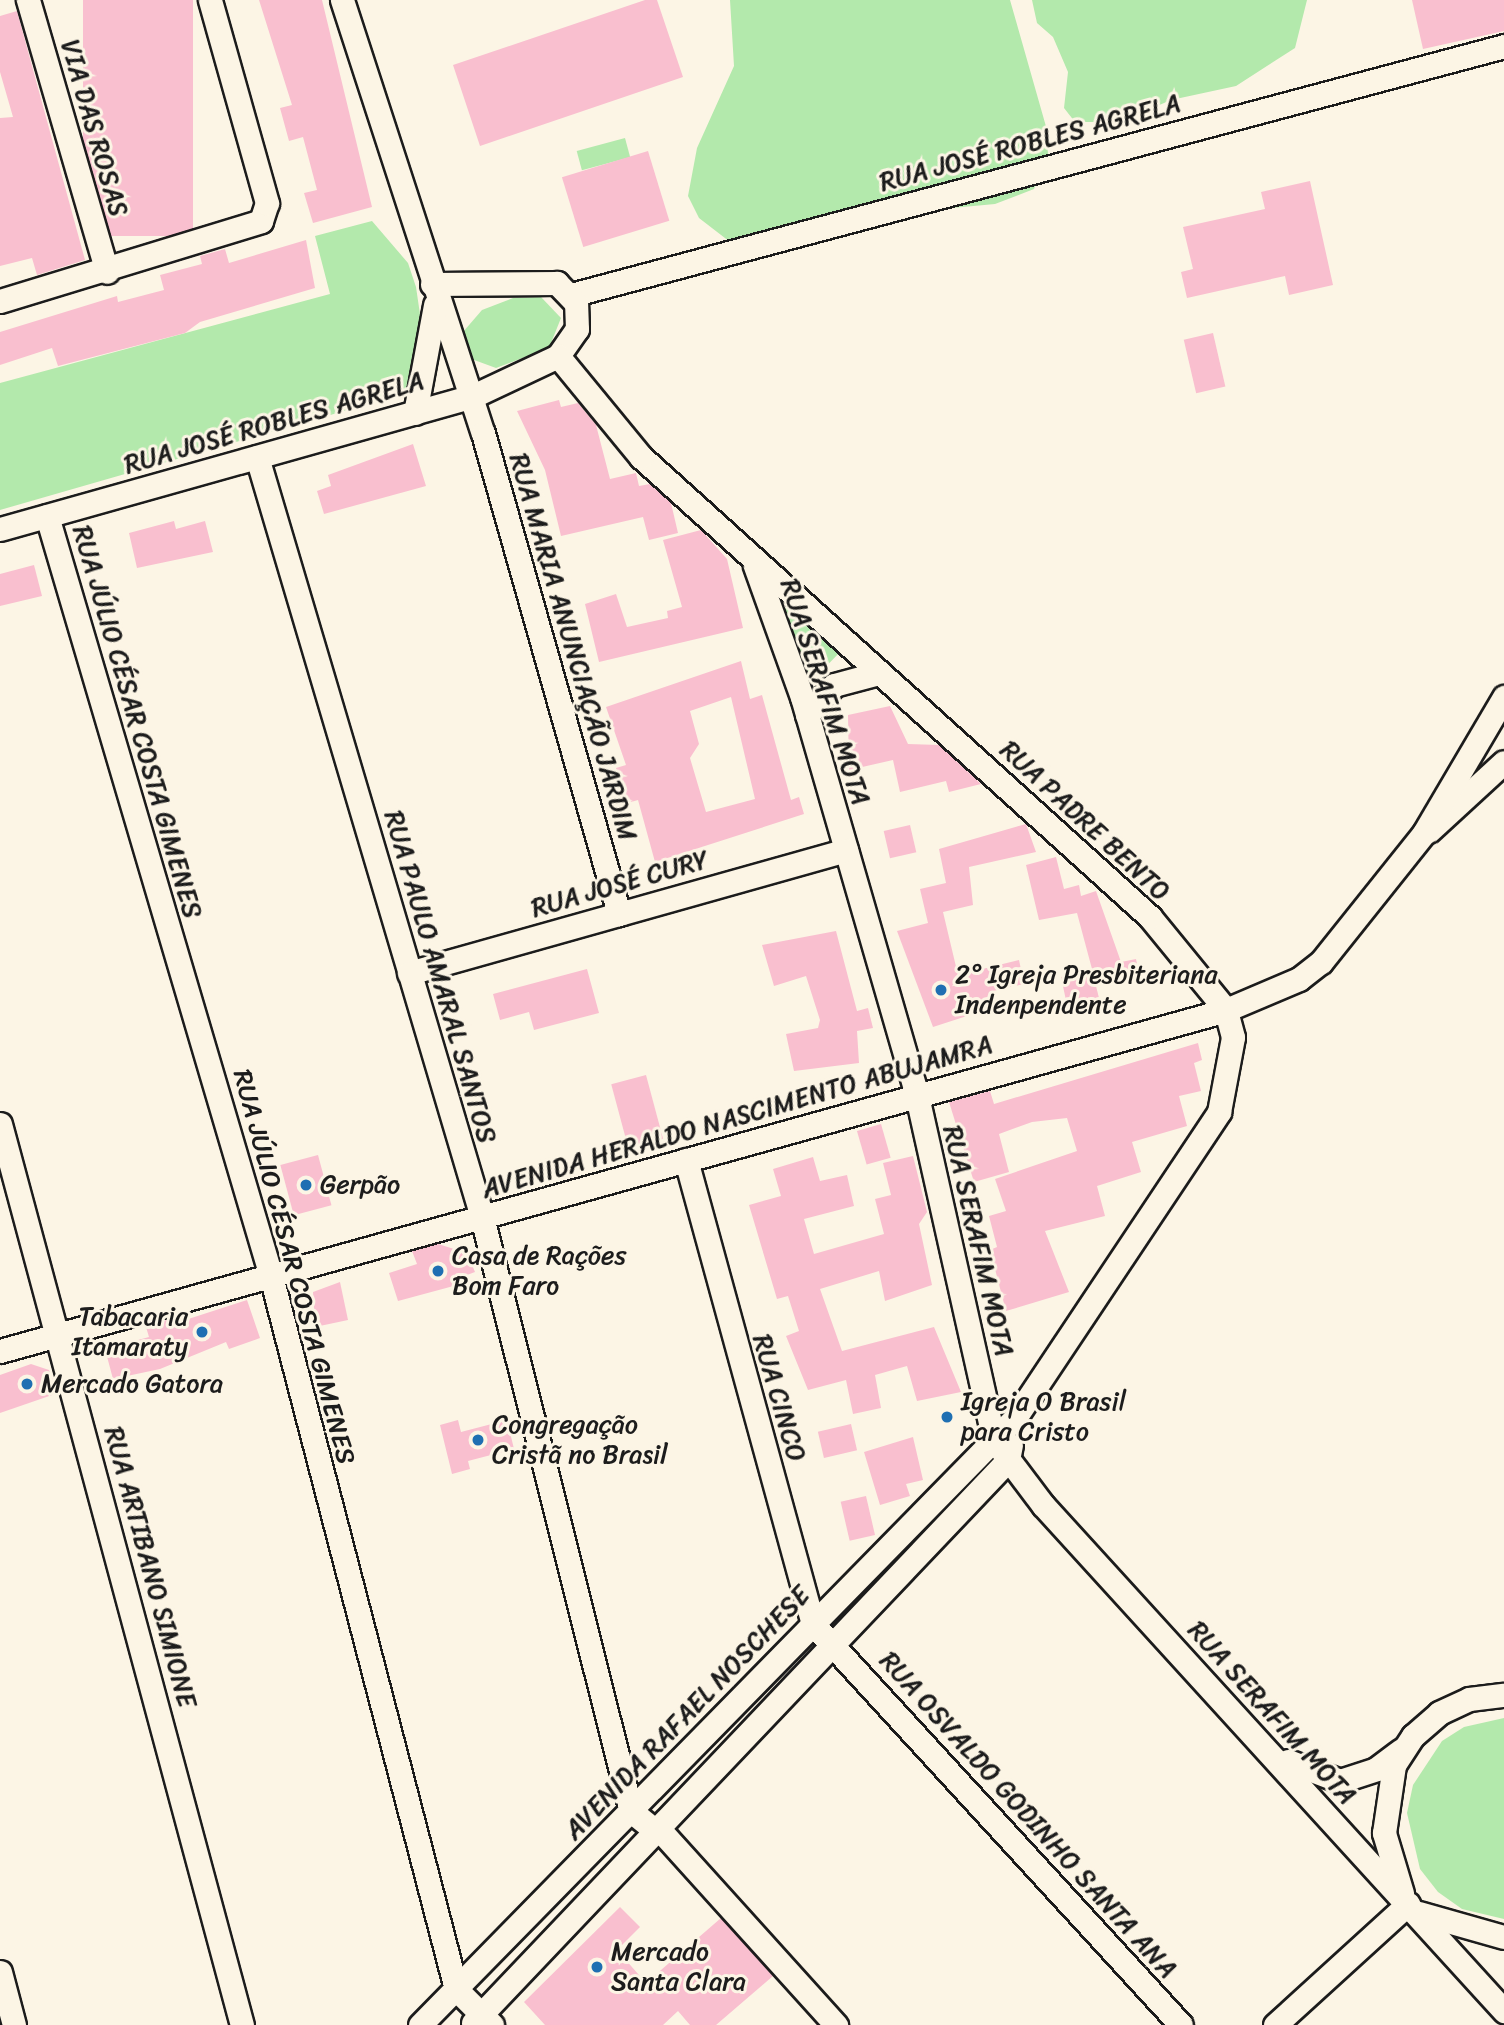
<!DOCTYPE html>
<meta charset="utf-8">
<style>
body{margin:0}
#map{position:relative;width:1504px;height:2025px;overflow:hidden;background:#fcf5e5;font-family:Sriracha,sans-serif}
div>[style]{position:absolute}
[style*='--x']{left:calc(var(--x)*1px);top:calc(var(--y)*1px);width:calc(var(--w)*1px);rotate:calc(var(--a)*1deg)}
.green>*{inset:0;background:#b3e9ac;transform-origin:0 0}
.building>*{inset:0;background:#f9bfcf;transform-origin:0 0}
.roads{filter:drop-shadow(2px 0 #1c1c1c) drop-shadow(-2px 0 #1c1c1c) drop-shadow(0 2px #1c1c1c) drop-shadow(0 -2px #1c1c1c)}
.minor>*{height:23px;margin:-11.5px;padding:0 11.5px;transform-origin:11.5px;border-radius:11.5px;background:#fcf5e5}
.dots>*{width:19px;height:19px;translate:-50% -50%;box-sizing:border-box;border:4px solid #fcf5e5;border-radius:50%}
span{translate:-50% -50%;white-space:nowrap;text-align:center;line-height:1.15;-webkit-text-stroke:6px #fcf5e5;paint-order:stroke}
.street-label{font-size:26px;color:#1c1c1c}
.poi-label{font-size:26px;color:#1c1c1c}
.left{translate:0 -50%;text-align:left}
.right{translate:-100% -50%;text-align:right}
</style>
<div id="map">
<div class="green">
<div style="clip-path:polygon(730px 0,1010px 0,1047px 130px,1048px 155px,1034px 189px,995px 204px,909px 212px,734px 245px,699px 218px,688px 196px,697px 148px,734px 66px)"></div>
<div style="clip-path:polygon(1032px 0,1307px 0,1295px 48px,1236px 86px,1171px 100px,1120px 122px,1075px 122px,1064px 108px,1068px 72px,1053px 37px,1037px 23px)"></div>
<div style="left:625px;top:138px;width:20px;height:50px;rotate:75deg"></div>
<div style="clip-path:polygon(372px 221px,408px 263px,416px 287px,421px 321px,416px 365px,403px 394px,0 510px,0 383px,330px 294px,315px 236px)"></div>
<div style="clip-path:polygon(541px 297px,561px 318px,549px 348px,496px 368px,466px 357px,463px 332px,482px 310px,513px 298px)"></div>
<div style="clip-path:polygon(776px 601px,843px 649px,807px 686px)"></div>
<div style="clip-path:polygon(1504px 1718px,1504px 1919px,1462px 1909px,1438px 1892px,1420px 1869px,1407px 1813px,1413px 1785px,1442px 1741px,1464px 1727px)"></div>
</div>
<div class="building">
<div style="left:83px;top:0;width:110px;height:236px"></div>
<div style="clip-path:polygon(259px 0,322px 0,372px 207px,313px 223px,304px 193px,317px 190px,303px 137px,289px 141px,280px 108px,292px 105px)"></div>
<div style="clip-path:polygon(645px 0,657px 0,683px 77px,480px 146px,453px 65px)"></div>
<div style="clip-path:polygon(1412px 0,1504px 0,1504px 31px,1423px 49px)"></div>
<div style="clip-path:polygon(17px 11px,85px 260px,37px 275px,32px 258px,0 266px,0 118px,13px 117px,0 72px,0 16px)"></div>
<div style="left:648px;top:151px;width:73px;height:90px;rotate:73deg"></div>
<div style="clip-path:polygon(1310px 181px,1333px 285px,1289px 295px,1285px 276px,1187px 298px,1181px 272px,1193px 269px,1183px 227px,1265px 209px,1261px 192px)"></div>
<div style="clip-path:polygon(306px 240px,315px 288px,200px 322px,185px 333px,58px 366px,52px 348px,0 365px,0 332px,117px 296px,118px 302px,164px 290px,160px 275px,202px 264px,200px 256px,225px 249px,229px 263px)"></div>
<div style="left:1213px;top:333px;width:55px;height:30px;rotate:77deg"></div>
<div style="clip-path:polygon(559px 400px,561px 407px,578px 403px,596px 425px,610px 479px,636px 473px,639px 486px,650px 484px,671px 503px,678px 533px,649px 540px,643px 517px,561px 536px,545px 470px,517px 411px)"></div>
<div style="clip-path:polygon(413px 444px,426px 486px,324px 514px,317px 491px,331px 486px,328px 475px)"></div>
<div style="clip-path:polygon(174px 521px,176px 529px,205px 521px,213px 552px,137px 568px,129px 533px)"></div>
<div style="clip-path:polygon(701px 530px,727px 559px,743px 628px,599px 662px,585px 604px,616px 594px,627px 627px,668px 618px,667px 611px,682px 607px,663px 540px)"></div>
<div style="clip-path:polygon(34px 565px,42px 596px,0 606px,0 574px)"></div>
<div style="clip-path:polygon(evenodd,741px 661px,750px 699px,762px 695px,791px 800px,799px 797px,804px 814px,655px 862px,638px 800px,617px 806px,609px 781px,619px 778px,616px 768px,626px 765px,606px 707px,741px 661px,731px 697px,755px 799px,706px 812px,690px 758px,699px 744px,690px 711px,731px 697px)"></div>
<div style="clip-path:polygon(890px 706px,908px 744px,939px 745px,981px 784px,949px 792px,946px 781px,900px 792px,893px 760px,849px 770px,848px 715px)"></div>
<div style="clip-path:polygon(1026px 824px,1036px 852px,969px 867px,973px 905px,943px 912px,958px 975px,1019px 960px,1024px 984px,993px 991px,995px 997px,966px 1005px,970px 1015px,933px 1027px,897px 931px,928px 923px,920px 889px,946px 883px,939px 849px)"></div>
<div style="left:910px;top:825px;width:28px;height:27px;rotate:77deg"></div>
<div style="clip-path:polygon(1056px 857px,1064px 889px,1079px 885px,1081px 896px,1096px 891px,1121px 962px,1136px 959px,1139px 974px,1096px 986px,1099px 998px,1067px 1005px,1061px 977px,1092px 969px,1077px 913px,1039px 920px,1026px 865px)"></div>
<div style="clip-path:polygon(836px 931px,857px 1011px,868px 1008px,873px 1028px,857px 1031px,859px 1063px,794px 1071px,786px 1034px,818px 1028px,820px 1020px,806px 976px,774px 986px,762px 945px)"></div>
<div style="clip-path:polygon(587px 969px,599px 1013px,534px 1030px,529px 1012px,500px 1020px,493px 994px)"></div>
<div style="clip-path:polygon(1198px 1043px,1202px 1060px,1194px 1063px,1201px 1091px,1179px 1096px,1187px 1126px,1132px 1142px,1141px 1172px,1097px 1186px,1105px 1216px,1045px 1231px,1069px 1292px,1006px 1311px,990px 1250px,997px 1247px,989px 1216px,1006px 1211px,995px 1179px,1077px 1151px,1067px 1118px,1032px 1122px,999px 1134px,1009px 1172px,974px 1182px,949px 1102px,990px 1091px,994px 1104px)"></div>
<div style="left:646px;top:1075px;width:66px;height:36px;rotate:75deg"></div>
<div style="left:881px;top:1124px;width:35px;height:25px;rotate:74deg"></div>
<div style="left:318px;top:1155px;width:52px;height:39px;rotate:75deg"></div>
<div style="clip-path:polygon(913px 1156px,927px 1212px,919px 1224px,932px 1285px,885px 1301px,879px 1271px,820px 1289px,842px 1351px,934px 1327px,961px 1392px,917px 1401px,907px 1366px,875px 1375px,881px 1408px,853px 1414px,846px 1380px,808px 1390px,786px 1336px,799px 1331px,788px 1296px,777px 1299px,749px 1205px,781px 1196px,773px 1169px,813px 1157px,820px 1181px,847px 1175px,854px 1206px,804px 1219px,814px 1254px,884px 1234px,875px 1199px,891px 1195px,883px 1163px)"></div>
<div style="clip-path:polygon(438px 1244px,467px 1253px,475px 1272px,459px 1278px,461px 1284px,398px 1301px,389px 1273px,417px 1264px,412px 1251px)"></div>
<div style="clip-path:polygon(340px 1282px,348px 1320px,315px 1327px,313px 1292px)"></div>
<div style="clip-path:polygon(247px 1300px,260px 1338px,229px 1349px,226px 1342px,160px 1369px,113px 1379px,105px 1349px,149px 1337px,146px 1327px,175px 1317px,179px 1322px)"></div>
<div style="clip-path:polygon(31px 1364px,49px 1370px,58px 1393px,0 1413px,0 1375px)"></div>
<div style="clip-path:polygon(458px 1420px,461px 1432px,507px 1420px,514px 1449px,468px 1461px,470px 1469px,452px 1474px,440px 1425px)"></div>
<div style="left:851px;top:1424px;width:27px;height:34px;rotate:77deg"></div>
<div style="clip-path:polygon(913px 1437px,923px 1480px,906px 1484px,910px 1496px,880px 1505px,864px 1452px)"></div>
<div style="left:866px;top:1496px;width:40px;height:26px;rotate:77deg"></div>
<div style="clip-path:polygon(620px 1907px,640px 1927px,617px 1950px,646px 1983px,721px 1918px,773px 1976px,716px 2025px,690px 2025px,678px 2011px,663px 2025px,545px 2025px,524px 2002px)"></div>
</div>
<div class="roads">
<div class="minor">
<div style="--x:28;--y:0;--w:283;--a:73.8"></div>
<div style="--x:342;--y:0;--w:455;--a:72"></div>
<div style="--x:483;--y:433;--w:500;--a:74.2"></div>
<div style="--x:571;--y:295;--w:966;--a:-14.94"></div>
<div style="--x:0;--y:301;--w:273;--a:-17"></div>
<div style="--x:261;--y:221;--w:19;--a:-72"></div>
<div style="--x:267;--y:203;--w:211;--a:-105.7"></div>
<div style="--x:415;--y:413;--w:110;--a:-79.5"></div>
<div style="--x:257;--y:457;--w:793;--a:73.51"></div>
<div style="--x:482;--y:1217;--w:612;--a:75.92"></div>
<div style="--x:631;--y:1811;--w:32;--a:39"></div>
<div style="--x:47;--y:516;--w:792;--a:73.58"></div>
<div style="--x:271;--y:1276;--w:737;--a:75.45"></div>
<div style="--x:456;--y:1989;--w:51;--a:45"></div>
<div style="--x:0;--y:529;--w:489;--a:-15.7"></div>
<div style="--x:471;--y:397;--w:96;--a:-25.2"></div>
<div style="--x:558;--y:356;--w:33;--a:-55"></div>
<div style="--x:577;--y:329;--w:26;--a:-92"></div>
<div style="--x:576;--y:303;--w:28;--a:-134"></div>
<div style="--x:557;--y:283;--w:125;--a:179.5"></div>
<div style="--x:755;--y:566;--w:139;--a:70.3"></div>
<div style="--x:802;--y:697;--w:415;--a:73.9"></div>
<div style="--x:917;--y:1096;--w:353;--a:77.4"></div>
<div style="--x:994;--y:1440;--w:81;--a:53"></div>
<div style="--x:1043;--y:1505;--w:685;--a:47.66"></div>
<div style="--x:807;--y:715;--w:40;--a:-48"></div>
<div style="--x:834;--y:685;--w:42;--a:-15"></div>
<div style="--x:1430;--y:830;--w:100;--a:-42.6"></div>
<div style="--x:409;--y:973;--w:454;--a:-15.7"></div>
<div style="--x:0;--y:1124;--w:933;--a:74.97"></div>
<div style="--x:686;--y:1160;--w:481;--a:74.7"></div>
<div style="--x:813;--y:1624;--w:544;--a:47.46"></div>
<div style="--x:0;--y:1351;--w:1273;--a:-15.54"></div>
<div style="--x:1226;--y:1010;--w:79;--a:-23"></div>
<div style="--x:1299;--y:979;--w:28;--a:-38"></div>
<div style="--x:1321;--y:962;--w:165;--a:-51.4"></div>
<div style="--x:1424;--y:833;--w:158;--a:-59.5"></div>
<div style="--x:1288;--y:1761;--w:56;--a:21"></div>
<div style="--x:1340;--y:1781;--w:38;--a:-18"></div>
<div style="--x:1376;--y:1769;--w:31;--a:-37"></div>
<div style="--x:658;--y:1828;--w:266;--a:47.9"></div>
<div style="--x:1402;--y:1893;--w:63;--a:-106.7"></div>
<div style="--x:1384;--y:1833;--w:69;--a:-81.6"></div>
<div style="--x:1394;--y:1765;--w:35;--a:-57"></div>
<div style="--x:1413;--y:1736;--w:35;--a:-41"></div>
<div style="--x:1439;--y:1713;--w:33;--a:-25"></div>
<div style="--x:1469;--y:1699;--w:35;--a:-7"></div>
<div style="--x:1419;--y:1913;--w:88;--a:15.8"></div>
<div style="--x:0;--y:1972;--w:55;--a:75.2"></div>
<div style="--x:473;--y:2023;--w:777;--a:-46.46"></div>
<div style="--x:1008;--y:1460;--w:15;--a:-79"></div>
<div style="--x:420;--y:2025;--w:850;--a:-45.57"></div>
<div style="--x:1015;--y:1418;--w:368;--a:-56.3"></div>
<div style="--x:1219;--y:1112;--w:76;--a:-79.4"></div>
<div style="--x:1233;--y:1037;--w:28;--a:-105"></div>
<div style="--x:1226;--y:1010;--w:120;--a:-129.3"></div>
<div style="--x:1150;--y:917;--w:686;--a:-137.89"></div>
<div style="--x:641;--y:457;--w:131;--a:-129.4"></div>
<div style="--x:1275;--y:2025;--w:180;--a:-42.3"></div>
</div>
</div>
<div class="dots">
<div style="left:941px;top:990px;background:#1f6fb2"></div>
<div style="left:306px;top:1185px;background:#1f6fb2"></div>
<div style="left:438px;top:1271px;background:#1f6fb2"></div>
<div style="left:202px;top:1332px;background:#1f6fb2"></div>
<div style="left:27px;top:1384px;background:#1f6fb2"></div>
<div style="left:947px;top:1417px;background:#1f6fb2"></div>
<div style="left:478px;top:1440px;background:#1f6fb2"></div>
<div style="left:597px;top:1967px;background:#1f6fb2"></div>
</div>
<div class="street-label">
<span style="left:94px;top:128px;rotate:74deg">VIA DAS ROSAS</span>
<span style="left:1030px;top:143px;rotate:-15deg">RUA JOSÉ ROBLES AGRELA</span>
<span style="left:274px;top:423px;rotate:-16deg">RUA JOSÉ ROBLES AGRELA</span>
<span style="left:573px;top:647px;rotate:74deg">RUA MARIA ANUNCIAÇÃO JARDIM</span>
<span style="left:825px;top:692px;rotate:72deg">RUA SERAFIM MOTA</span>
<span style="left:137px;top:722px;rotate:74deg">RUA JÚLIO CÉSAR COSTA GIMENES</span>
<span style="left:1085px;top:821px;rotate:43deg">RUA PADRE BENTO</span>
<span style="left:620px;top:884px;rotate:-16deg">RUA JOSÉ CURY</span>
<span style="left:440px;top:977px;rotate:74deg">RUA PAULO AMARAL SANTOS</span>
<span style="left:737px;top:1117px;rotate:-16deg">AVENIDA HERALDO NASCIMENTO ABUJAMRA</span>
<span style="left:978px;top:1241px;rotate:77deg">RUA SERAFIM MOTA</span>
<span style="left:294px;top:1267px;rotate:75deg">RUA JÚLIO CÉSAR COSTA GIMENES</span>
<span style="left:779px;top:1398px;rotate:74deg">RUA CINCO</span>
<span style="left:150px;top:1567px;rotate:75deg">RUA ARTIBANO SIMIONE</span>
<span style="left:687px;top:1713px;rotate:-46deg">AVENIDA RAFAEL NOSCHESE</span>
<span style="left:1272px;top:1713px;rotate:48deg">RUA SERAFIM MOTA</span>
<span style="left:1028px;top:1815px;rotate:48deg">RUA OSVALDO GODINHO SANTA ANA</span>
</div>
<div class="poi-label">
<span class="left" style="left:955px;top:990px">2° Igreja Presbiteriana<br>Indenpendente</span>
<span class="left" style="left:320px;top:1185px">Gerpão</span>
<span class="left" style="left:452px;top:1271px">Casa de Rações<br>Bom Faro</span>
<span class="right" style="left:188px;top:1332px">Tabacaria<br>Itamaraty</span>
<span class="left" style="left:41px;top:1384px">Mercado Gatora</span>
<span class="left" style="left:961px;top:1417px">Igreja O Brasil<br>para Cristo</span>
<span class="left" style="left:492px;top:1440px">Congregação<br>Cristã no Brasil</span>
<span class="left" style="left:611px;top:1967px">Mercado<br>Santa Clara</span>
</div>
</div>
